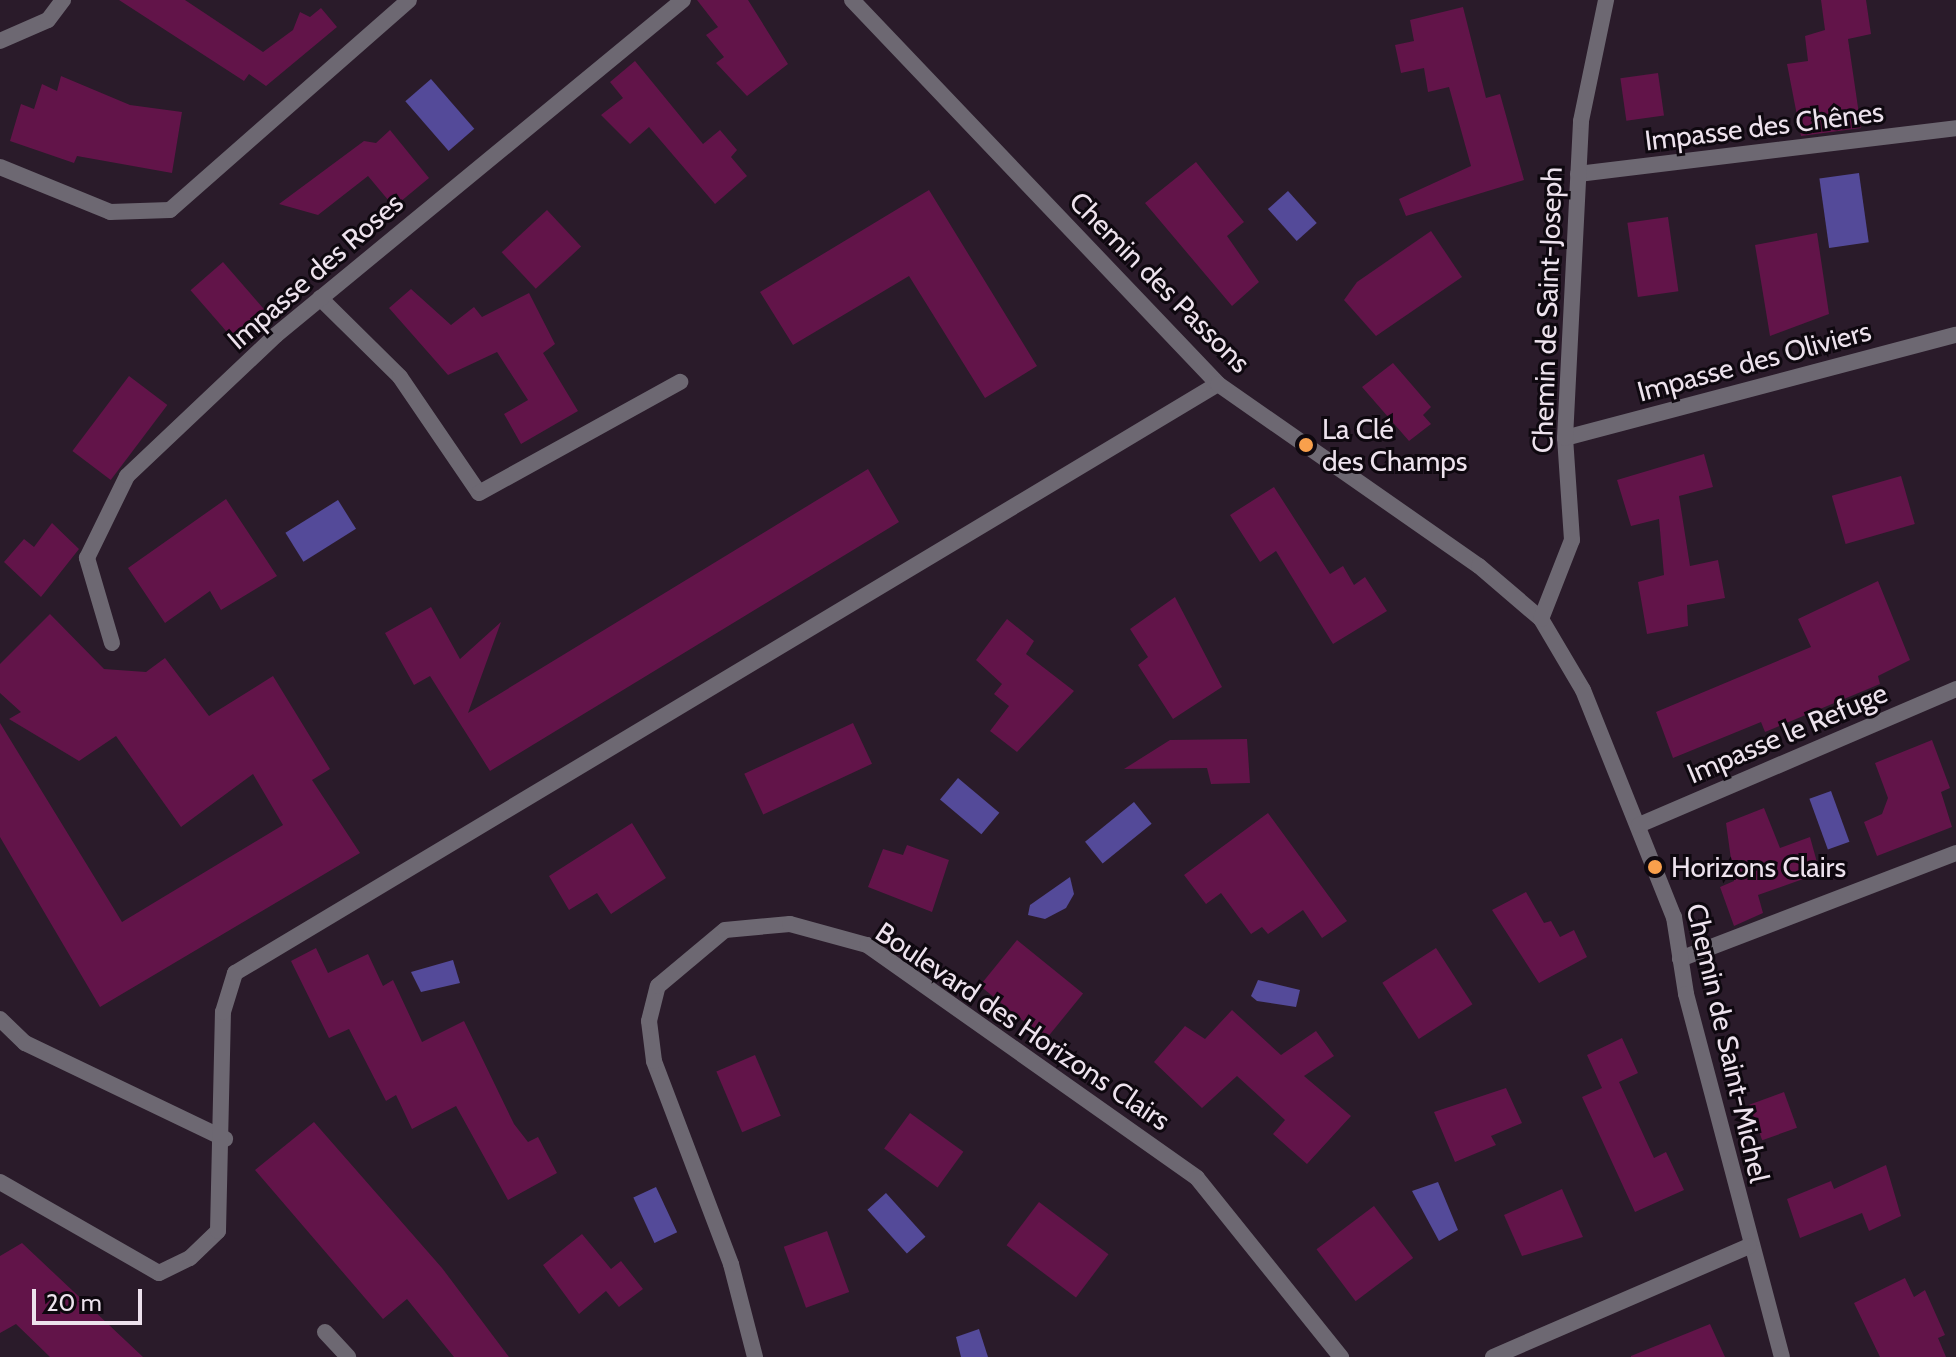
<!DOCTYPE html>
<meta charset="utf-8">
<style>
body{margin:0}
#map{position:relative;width:1956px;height:1357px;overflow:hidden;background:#2a1b2a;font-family:Cabin,sans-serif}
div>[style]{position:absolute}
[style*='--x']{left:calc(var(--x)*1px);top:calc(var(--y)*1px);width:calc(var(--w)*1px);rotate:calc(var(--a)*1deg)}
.water>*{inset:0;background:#544a99;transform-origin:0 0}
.building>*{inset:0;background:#621449;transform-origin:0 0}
.lane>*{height:16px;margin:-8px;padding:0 8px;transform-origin:8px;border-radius:8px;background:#6d6872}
.street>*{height:16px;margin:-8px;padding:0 8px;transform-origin:8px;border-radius:8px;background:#6d6872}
.dots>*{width:22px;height:22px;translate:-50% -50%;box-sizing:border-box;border:4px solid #0e080f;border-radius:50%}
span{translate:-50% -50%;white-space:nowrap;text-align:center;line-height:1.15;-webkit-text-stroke:6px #0e080f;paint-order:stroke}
.street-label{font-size:28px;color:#ede2ed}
.poi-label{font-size:28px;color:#ede2ed}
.left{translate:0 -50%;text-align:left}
.scale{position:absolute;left:32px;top:1289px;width:110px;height:36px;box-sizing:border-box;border:4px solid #ede2ed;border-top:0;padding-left:10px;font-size:24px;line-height:28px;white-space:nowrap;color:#ede2ed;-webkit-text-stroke:6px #0e080f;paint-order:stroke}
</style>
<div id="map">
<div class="water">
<div style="left:431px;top:79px;width:66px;height:34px;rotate:49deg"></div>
<div style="left:1859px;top:173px;width:70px;height:40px;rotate:82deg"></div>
<div style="left:1288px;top:191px;width:43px;height:27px;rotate:48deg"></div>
<div style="left:338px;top:500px;width:34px;height:62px;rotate:58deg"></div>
<div style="left:958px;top:778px;width:54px;height:28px;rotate:40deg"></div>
<div style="left:1831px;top:791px;width:54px;height:23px;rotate:70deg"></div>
<div style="left:1134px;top:802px;width:28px;height:63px;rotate:51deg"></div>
<div style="clip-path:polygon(1070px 877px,1074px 894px,1066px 908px,1045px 919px,1028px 915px,1030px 905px)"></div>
<div style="clip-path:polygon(453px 960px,460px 983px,421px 992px,411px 972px)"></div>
<div style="clip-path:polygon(1258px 980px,1300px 990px,1296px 1007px,1257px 1001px,1251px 996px)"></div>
<div style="clip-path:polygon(1438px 1182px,1458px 1230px,1439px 1241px,1412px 1191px)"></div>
<div style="left:656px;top:1187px;width:50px;height:25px;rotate:65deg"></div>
<div style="left:886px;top:1193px;width:59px;height:25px;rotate:48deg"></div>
<div style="clip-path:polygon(979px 1329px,988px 1357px,961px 1357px,956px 1337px)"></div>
</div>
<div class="building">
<div style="clip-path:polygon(119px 0,185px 0,263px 52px,293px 30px,300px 12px,310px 17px,321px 8px,337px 27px,266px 86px,249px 74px,244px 81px)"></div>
<div style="clip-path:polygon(697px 0,748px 0,788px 64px,747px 96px,716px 63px,724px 57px,706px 35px,718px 27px)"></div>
<div style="clip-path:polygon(1821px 0,1866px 0,1871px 34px,1848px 39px,1861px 128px,1801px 136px,1787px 64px,1808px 61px,1805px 36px,1825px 30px)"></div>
<div style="clip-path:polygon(1463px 7px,1486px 98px,1500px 94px,1524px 180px,1406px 216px,1399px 199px,1471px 166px,1449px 87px,1428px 92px,1424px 68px,1401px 73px,1395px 45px,1414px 41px,1410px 20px)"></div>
<div style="clip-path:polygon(635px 61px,703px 144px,720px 130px,737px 150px,731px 157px,747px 176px,715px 204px,649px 127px,630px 144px,601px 115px,623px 98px,610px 82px)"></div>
<div style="left:1658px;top:73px;width:43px;height:38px;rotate:82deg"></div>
<div style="clip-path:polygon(61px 76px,130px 105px,182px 112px,172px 173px,77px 156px,74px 163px,10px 141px,21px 104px,34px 109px,42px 84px,57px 91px)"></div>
<div style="clip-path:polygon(390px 130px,429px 178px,394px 207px,368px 176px,318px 215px,279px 204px,364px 141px,376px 143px)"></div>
<div style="clip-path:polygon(1196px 162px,1244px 222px,1227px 236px,1259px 282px,1232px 306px,1145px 203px)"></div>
<div style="clip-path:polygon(929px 190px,1037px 366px,985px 398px,909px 276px,793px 345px,760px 292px)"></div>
<div style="left:547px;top:210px;width:50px;height:62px;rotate:47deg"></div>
<div style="left:1668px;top:217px;width:75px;height:41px;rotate:82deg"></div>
<div style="clip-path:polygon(1431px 231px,1462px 277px,1376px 336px,1344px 300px,1357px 282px)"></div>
<div style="clip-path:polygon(1817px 233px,1829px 314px,1770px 336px,1755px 245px)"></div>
<div style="left:223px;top:262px;width:68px;height:43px;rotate:49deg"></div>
<div style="clip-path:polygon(411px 289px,451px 325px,474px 307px,482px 317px,529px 293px,555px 344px,543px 353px,578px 411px,521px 444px,504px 414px,528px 400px,497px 352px,448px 375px,389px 308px)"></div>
<div style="clip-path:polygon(1393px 363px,1431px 407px,1423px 415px,1431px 424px,1409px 441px,1362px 387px)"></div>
<div style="left:129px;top:376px;width:48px;height:94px;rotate:37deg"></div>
<div style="clip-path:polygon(1704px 454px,1713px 487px,1679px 496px,1690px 566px,1718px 560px,1725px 598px,1687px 605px,1688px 626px,1647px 634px,1638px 582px,1664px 575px,1659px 519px,1631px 526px,1617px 480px)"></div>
<div style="clip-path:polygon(868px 469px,899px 522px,490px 771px,430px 676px,414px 685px,385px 633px,431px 607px,460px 659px,501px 622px,468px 713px)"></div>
<div style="left:1901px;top:476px;width:50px;height:72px;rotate:74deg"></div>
<div style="clip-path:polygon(1274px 487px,1330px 574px,1343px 566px,1354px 585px,1365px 577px,1387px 611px,1333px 644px,1276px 551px,1260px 562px,1230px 515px)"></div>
<div style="clip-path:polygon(226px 499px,277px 576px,221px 610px,210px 591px,165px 623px,128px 568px)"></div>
<div style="clip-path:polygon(52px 523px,79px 549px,41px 597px,4px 562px,24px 539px,34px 547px)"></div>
<div style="clip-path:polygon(1878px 581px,1910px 660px,1878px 676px,1880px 684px,1765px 732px,1761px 722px,1673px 758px,1656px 712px,1811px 647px,1798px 619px)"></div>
<div style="clip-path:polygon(1175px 597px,1222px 687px,1173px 719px,1138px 665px,1148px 657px,1130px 629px)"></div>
<div style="clip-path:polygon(50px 614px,104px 669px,146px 672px,165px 658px,209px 716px,273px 676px,330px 769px,312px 780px,360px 853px,100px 1007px,0 837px,0 723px,122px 922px,283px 825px,253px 774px,181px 827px,116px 736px,79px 761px,9px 719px,21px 712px,0 693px,0 664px)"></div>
<div style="clip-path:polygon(1007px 619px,1034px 641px,1026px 654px,1074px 691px,1017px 752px,990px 731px,1009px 706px,994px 694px,1002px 684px,976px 660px)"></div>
<div style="left:853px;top:723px;width:45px;height:120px;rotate:65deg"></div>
<div style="clip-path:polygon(1247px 739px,1250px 783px,1211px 784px,1207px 768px,1124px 769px,1170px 740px)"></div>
<div style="clip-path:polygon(1932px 740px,1950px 788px,1941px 792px,1952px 827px,1877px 856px,1864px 822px,1882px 814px,1888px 798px,1875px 763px)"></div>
<div style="clip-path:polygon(1764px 808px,1780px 848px,1810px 837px,1820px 873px,1758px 895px,1763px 913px,1734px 926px,1720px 887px,1734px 881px,1726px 823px)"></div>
<div style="clip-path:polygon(1268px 813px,1347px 921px,1322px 938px,1303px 910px,1268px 934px,1262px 927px,1251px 934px,1221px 893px,1206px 904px,1184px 875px)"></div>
<div style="clip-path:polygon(632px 823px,666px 878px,611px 914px,597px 893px,569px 910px,549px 876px)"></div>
<div style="clip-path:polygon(907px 845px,949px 860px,932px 912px,868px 887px,883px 849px,903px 855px)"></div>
<div style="clip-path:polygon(1526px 892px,1544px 923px,1551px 921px,1560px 937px,1574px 930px,1587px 957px,1539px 983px,1492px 910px)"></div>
<div style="left:1017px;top:940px;width:85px;height:59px;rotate:39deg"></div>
<div style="clip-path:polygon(316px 948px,328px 973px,368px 954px,383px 986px,393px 980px,422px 1042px,464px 1021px,514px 1124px,528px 1142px,538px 1137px,557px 1173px,508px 1200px,456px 1106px,412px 1129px,396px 1095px,386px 1101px,349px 1029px,329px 1038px,291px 961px)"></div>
<div style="left:1436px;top:948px;width:67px;height:64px;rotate:57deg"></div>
<div style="clip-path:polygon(1232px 1010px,1281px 1055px,1316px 1031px,1334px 1056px,1304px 1076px,1351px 1116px,1307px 1164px,1273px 1134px,1285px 1120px,1237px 1076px,1202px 1108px,1154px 1062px,1185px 1026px,1205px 1039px)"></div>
<div style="clip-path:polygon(1622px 1038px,1638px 1073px,1619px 1082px,1654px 1158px,1666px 1152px,1684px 1190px,1635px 1212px,1582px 1097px,1602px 1088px,1587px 1055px)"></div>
<div style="left:755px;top:1055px;width:66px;height:42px;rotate:67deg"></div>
<div style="clip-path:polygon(1506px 1088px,1522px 1123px,1491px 1136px,1496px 1145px,1455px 1162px,1434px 1112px)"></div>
<div style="left:1784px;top:1092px;width:38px;height:37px;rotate:70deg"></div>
<div style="left:910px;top:1113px;width:66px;height:44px;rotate:36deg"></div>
<div style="clip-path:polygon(314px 1122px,442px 1268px,509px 1357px,454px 1357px,407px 1299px,383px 1319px,255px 1170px)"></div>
<div style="clip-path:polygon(1886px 1165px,1901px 1216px,1869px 1231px,1862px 1213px,1800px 1238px,1787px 1199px,1831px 1181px,1834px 1189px)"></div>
<div style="clip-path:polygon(1562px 1189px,1583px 1237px,1522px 1256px,1504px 1215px)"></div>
<div style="left:1039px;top:1202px;width:87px;height:54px;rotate:37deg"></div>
<div style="left:1374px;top:1206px;width:65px;height:72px;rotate:53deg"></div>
<div style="left:827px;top:1231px;width:65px;height:46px;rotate:70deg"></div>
<div style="clip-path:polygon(582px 1234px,611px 1269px,621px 1261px,643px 1289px,619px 1307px,606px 1291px,579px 1314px,543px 1265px)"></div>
<div style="clip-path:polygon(22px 1243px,143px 1357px,50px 1357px,16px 1324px,0 1333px,0 1256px)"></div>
<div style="clip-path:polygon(1905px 1278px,1914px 1297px,1925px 1290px,1945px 1335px,1938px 1338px,1946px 1357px,1880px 1357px,1854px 1303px)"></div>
<div style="clip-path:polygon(1710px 1324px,1725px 1357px,1631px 1357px,1631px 1356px)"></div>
</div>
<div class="lane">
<div style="--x:320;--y:298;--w:112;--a:44.6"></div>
<div style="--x:400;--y:377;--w:140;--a:55.7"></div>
<div style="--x:479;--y:493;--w:230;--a:-28.9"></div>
<div style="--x:1680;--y:959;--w:296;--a:-21"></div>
<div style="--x:0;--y:1019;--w:35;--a:44"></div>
<div style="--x:25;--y:1043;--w:222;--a:25.6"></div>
<div style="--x:0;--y:1182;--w:183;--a:29.8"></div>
<div style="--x:159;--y:1273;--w:34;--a:-26"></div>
<div style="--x:190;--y:1258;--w:39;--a:-44"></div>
<div style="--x:218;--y:1231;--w:219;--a:-88.7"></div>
<div style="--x:223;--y:1012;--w:41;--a:-72.9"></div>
<div style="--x:235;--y:973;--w:1146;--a:-30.93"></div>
<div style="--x:325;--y:1332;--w:34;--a:47"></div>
</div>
<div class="street">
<div style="--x:852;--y:0;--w:530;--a:46.37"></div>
<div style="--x:1218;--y:384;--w:318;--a:34.9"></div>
<div style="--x:1479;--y:566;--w:82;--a:40.5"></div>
<div style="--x:1541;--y:619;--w:82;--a:59.4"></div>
<div style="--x:1583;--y:690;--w:245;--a:68.2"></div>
<div style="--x:1674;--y:917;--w:78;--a:81.1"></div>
<div style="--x:1686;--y:994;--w:375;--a:75.2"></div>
<div style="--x:0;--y:41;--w:52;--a:-23.6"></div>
<div style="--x:48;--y:20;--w:25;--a:-53"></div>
<div style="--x:0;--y:167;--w:119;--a:22.2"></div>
<div style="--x:110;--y:212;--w:60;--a:-1.9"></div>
<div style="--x:170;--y:210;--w:318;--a:-41.3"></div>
<div style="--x:1578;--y:174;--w:381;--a:-6.9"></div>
<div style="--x:1565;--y:438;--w:404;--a:-14.8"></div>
<div style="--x:1541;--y:619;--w:85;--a:-68.6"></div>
<div style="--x:1572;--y:540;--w:102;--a:-93.9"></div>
<div style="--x:1565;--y:438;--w:317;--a:-87.1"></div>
<div style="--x:1581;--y:121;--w:124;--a:-78.3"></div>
<div style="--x:112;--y:643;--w:89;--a:-106.4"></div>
<div style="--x:87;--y:558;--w:91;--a:-64"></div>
<div style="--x:127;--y:476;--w:205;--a:-43.4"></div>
<div style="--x:276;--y:335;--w:527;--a:-39.46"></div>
<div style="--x:1639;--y:825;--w:345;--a:-23.2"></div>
<div style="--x:755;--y:1357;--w:96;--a:-104.5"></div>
<div style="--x:731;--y:1264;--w:217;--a:-110.8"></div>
<div style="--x:654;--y:1061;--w:40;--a:-97.1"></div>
<div style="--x:649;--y:1021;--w:36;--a:-76"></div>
<div style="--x:658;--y:986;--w:87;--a:-39.9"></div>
<div style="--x:725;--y:930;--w:65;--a:-5.3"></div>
<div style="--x:790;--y:924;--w:80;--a:15.3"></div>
<div style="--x:867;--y:945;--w:404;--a:35.2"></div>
<div style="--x:1197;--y:1178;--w:230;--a:51.2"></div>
<div style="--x:1493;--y:1357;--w:279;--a:-23.4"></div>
</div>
<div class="dots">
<div style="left:1306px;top:445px;background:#f9a04c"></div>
<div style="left:1655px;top:867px;background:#f9a04c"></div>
</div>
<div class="street-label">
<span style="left:1764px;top:126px;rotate:-7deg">Impasse des Chênes</span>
<span style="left:315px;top:271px;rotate:-41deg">Impasse des Roses</span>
<span style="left:1160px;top:282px;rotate:45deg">Chemin des Passons</span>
<span style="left:1547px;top:310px;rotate:-88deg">Chemin de Saint-Joseph</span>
<span style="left:1754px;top:361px;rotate:-15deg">Impasse des Oliviers</span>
<span style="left:1787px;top:733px;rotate:-23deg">Impasse le Refuge</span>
<span style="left:1023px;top:1026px;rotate:34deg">Boulevard des Horizons Clairs</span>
<span style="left:1728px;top:1043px;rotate:77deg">Chemin de Saint-Michel</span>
</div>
<div class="poi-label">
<span class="left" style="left:1322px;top:445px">La Clé<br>des Champs</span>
<span class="left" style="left:1671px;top:867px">Horizons Clairs</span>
</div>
<div class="scale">20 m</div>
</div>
